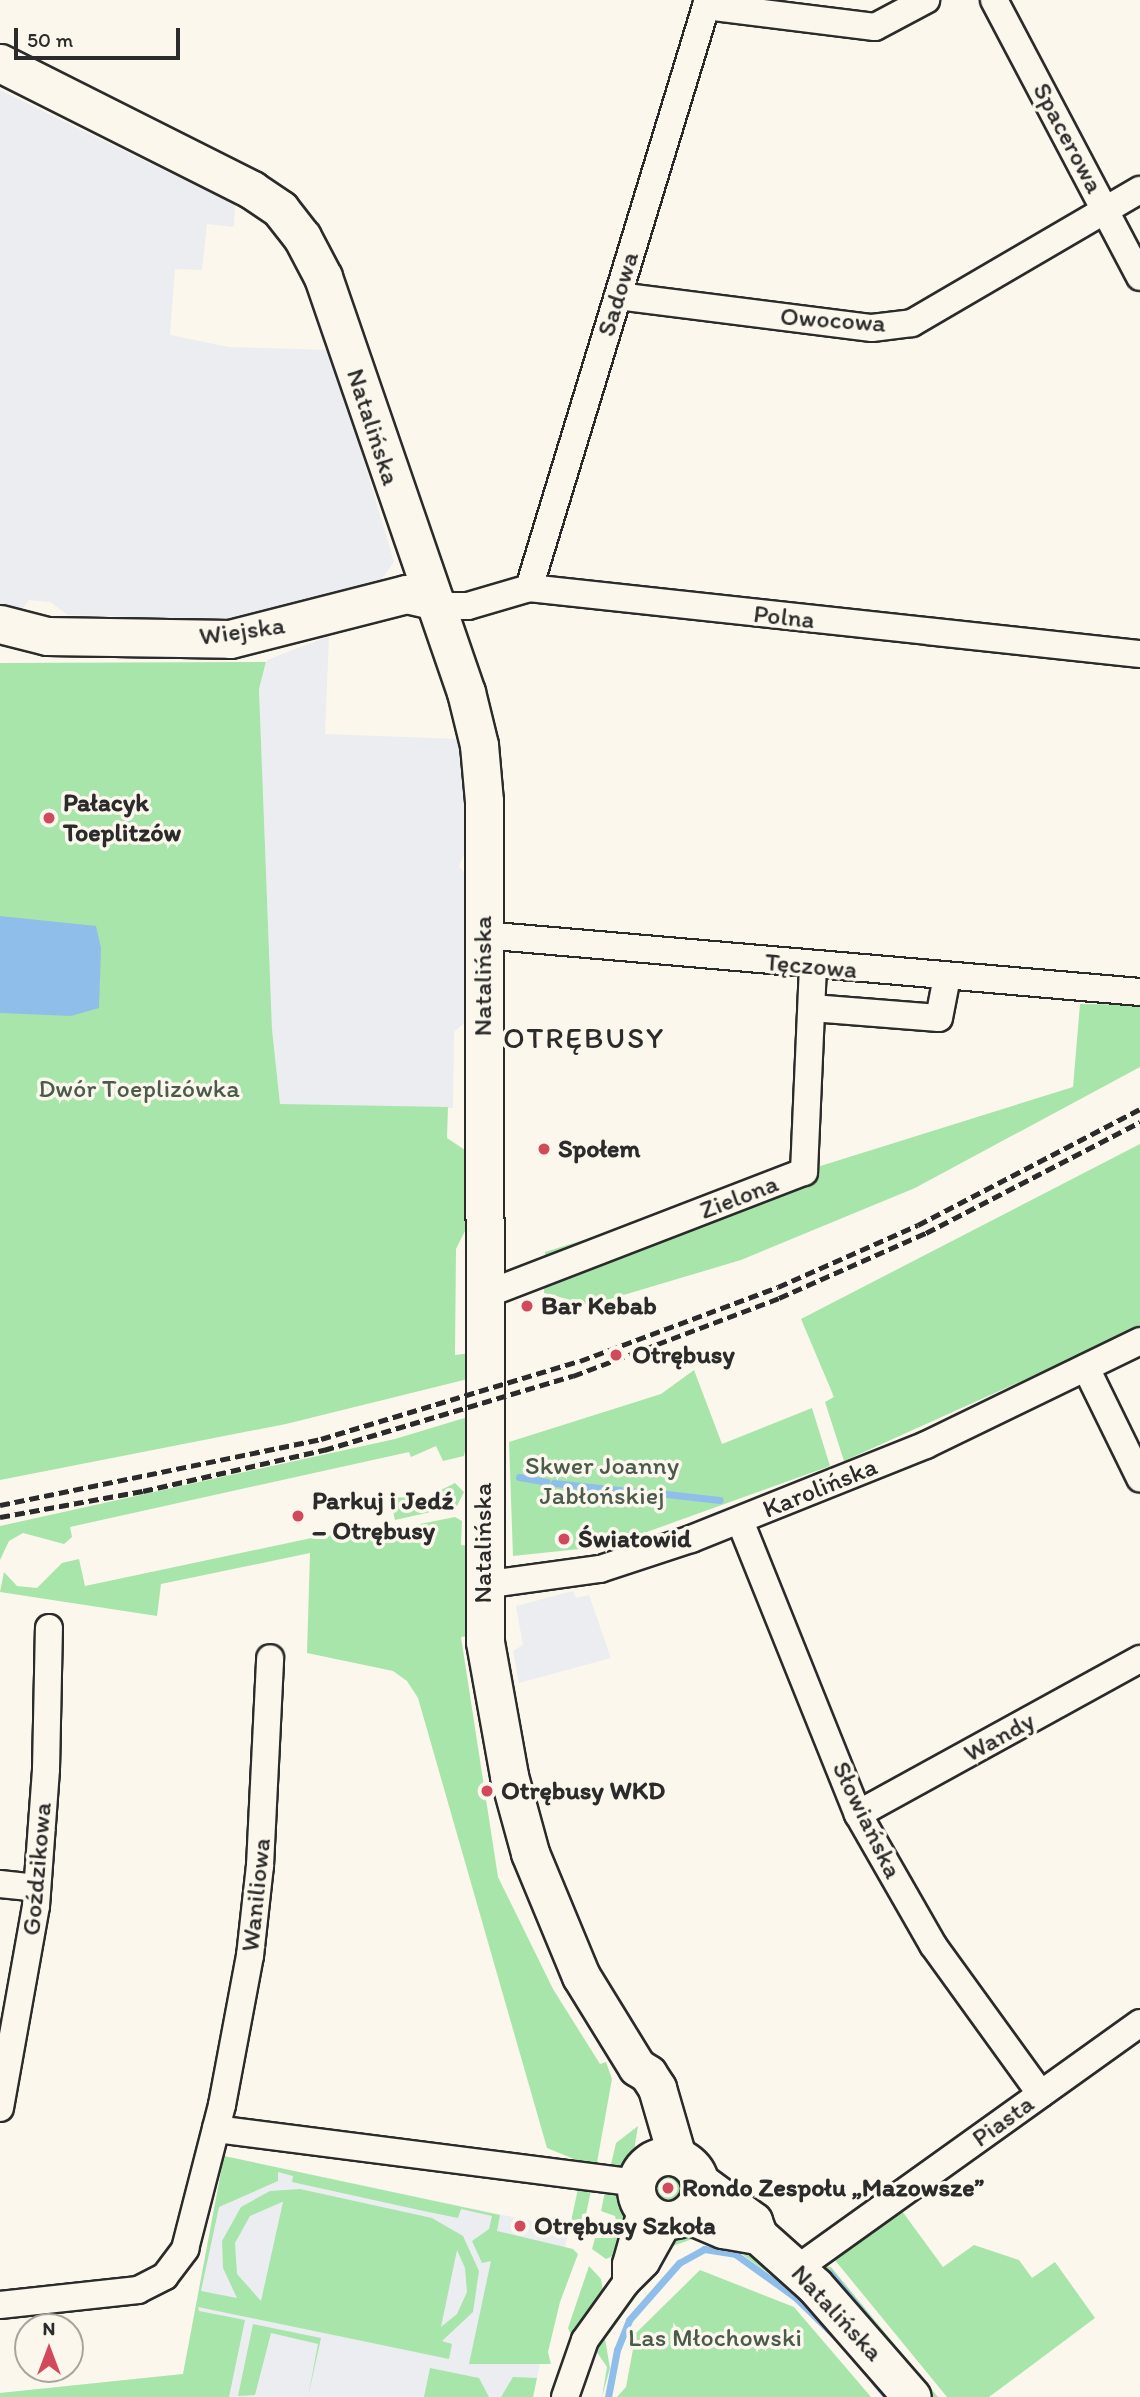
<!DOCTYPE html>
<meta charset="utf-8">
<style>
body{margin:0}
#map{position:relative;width:1140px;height:2397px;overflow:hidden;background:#fbf7ec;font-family:Itim,sans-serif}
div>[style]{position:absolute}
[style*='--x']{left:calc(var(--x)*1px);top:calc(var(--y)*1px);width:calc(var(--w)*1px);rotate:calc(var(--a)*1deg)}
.built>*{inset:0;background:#ebedf1}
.green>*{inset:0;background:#a8e5ab}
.round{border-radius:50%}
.water>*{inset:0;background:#90beeb}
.stream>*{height:7px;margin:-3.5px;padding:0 3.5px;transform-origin:3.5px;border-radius:3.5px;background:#90beeb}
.roads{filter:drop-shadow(2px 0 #2b2b2b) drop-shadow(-2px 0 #2b2b2b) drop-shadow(0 2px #2b2b2b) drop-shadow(0 -2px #2b2b2b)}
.street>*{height:26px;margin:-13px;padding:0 13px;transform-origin:13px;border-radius:13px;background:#fbf7ec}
.secondary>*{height:37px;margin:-18.5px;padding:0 18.5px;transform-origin:18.5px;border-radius:18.5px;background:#fbf7ec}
.secondary>.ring{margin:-18.5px;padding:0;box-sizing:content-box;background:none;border:37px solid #fbf7ec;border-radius:50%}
.rail>*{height:5px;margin-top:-2.5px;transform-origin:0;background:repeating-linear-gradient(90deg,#2b2b2b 0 10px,transparent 0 15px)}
.dots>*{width:19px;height:19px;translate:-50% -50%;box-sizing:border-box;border:4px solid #fbf7ec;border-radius:50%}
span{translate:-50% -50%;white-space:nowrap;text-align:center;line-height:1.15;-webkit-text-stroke:7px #fbf7ec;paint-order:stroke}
.street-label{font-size:26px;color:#2b2b2b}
.poi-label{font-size:26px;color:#2b2b2b;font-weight:700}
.left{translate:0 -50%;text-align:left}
.park-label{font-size:26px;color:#4a5a4b}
.quarter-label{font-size:30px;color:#2b2b2b;letter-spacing:2px}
.north{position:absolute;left:14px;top:2313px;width:70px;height:70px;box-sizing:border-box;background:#fbf7ec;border:2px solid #a8a59f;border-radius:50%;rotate:0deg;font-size:19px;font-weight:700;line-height:28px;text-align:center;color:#2b2b2b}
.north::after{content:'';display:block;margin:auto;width:24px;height:32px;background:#d1495b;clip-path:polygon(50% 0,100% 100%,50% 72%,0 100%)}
.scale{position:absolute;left:14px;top:28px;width:166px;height:32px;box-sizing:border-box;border:4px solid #2b2b2b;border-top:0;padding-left:9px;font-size:21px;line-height:24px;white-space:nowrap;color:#2b2b2b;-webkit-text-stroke:5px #fbf7ec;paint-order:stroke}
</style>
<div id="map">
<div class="built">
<div style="clip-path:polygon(0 90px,235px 205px,234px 227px,207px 224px,202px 270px,175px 269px,170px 335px,229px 347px,331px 350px,394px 562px,381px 580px,230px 620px,68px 615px,50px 602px,29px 600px,19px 613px,0 612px)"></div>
<div style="clip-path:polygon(329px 636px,325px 734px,459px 739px,467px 796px,468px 845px,459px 866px,469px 879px,469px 1019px,454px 1032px,453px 1108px,280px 1105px,272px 1029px,259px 689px,267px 660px)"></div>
<div style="clip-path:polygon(573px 1591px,576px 1598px,589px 1595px,611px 1658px,519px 1683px,513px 1651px,523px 1645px,516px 1606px)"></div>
<div style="clip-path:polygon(224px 2156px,569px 2229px,533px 2397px,0 2397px,0 2393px,183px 2374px)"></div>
</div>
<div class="green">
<div style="clip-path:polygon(266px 662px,259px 689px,272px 1029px,280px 1104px,448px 1107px,447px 1138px,468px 1152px,468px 1225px,456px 1249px,455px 1355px,472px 1353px,472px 1378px,286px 1424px,0 1480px,0 663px)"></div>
<div style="clip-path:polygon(1080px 1004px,1140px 1005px,1140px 1067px,915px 1188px,741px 1260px,590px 1305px,544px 1293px,545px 1252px,1073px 1087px)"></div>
<div style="clip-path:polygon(1140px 1144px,1140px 1327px,1043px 1376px,1037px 1374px,844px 1461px,825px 1402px,834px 1397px,801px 1319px)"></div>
<div style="clip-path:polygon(694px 1370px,722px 1444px,812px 1408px,830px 1466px,608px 1546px,513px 1556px,509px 1442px,661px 1394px)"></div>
<div style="clip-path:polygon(471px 1416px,464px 1456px,443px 1461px,436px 1446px,411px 1457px,409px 1452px,70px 1527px,72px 1537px,64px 1544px,23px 1533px,9px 1541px,0 1560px,0 1526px,395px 1439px)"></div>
<div style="clip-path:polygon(455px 1483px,464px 1492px,457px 1506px,395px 1520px,390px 1498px,429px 1496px)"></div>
<div style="clip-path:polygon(455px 1517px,462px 1521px,461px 1545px,471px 1546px,469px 1636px,461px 1637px,498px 1877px,553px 1989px,600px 2064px,606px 2062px,612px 2079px,596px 2168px,547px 2148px,418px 1698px,407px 1681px,393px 1671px,307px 1653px,310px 1553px,161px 1584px,157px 1616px,0 1592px,4px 1572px,17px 1586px,37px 1588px,62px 1563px,79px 1559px,85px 1586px,321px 1536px,385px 1531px)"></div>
<div style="clip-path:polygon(638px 2126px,632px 2163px,610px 2169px,616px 2143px)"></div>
<div style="clip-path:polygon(evenodd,224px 2156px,500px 2215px,497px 2231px,573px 2249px,578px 2254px,560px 2302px,548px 2352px,551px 2364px,469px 2364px,491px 2261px,482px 2263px,472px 2241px,489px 2229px,492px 2216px,461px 2209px,458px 2218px,419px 2210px,292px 2182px,293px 2176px,278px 2172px,278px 2181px,219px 2207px,201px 2291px,237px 2298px,223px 2268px,222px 2241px,241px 2207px,270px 2191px,300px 2189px,432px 2218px,463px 2236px,479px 2271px,473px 2312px,442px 2341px,452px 2344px,449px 2359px,198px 2307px,199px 2311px,245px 2320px,229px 2397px,0 2397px,0 2393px,183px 2374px,224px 2156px,282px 2202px,283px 2202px,261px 2301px,237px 2274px,235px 2243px,250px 2216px,282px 2202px,224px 2156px,457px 2250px,465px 2268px,467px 2292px,457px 2314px,441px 2327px,457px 2250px)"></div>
<div class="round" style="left:655px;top:2175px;width:26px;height:26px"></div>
<div style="clip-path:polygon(579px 2184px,592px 2186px,586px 2214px,582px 2214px,581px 2238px,569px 2231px)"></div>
<div style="clip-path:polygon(606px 2187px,624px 2195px,630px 2215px,618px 2254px,606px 2259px,592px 2249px,595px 2238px,612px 2238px,618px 2228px,615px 2216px,601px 2211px)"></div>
<div style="clip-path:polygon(902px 2211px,943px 2267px,974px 2245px,1019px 2260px,1032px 2278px,1055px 2262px,1095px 2318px,989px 2397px,947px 2397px,834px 2259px)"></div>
<div style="clip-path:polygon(701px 2234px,719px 2238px,764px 2264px,853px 2342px,849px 2345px,792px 2290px,739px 2252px,707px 2238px,695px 2238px,673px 2246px,605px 2339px,610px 2368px,602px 2397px,607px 2367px,594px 2348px,630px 2303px,663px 2250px,684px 2236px)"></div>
<div style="clip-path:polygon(589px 2266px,601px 2279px,603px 2291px,573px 2339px,568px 2328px)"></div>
<div style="clip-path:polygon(825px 2266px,831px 2267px,938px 2397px,925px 2397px,824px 2273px)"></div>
<div style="clip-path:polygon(700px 2270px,794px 2307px,871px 2397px,617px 2397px,626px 2387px,636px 2333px)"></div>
<div style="clip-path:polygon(253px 2324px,321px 2338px,308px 2397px,318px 2344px,271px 2333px,255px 2395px,238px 2396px)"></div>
<div style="clip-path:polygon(430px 2368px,479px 2378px,489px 2397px,424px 2397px)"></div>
<div style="clip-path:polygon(513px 2377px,537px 2378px,533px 2397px,501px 2397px)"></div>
</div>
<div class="water">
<div style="clip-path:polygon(0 916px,96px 926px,101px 948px,99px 1008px,71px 1016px,0 1013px)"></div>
</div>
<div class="stream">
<div style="--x:519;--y:1477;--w:28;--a:10"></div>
<div style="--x:554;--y:1483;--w:94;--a:6.1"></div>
<div style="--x:657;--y:1493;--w:63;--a:6.3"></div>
<div style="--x:830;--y:2273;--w:66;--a:50.5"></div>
<div style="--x:874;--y:2381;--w:21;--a:51"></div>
<div style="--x:608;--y:2397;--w:48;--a:-79.2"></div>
<div style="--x:617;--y:2350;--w:32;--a:-68"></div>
<div style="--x:629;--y:2320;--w:76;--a:-48.7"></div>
<div style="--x:679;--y:2263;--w:29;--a:-29"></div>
<div style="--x:704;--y:2249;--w:31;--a:9"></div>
<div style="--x:735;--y:2254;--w:74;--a:35.6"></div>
<div style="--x:795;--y:2297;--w:62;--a:44.3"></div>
</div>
<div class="roads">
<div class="street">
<div style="--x:994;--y:0;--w:313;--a:62.2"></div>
<div style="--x:706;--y:6;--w:170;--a:7.1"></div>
<div style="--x:875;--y:27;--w:58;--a:-27.9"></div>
<div style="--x:618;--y:296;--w:256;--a:7.2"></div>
<div style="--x:872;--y:328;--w:40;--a:-7.1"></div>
<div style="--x:912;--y:323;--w:264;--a:-30.3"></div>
<div style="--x:529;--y:588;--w:615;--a:-73.07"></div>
<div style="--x:432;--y:600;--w:19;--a:18"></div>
<div style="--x:450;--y:606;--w:18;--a:0"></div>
<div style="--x:468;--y:606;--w:64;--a:-16.4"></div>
<div style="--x:529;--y:588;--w:615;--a:6.17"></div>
<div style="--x:483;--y:935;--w:659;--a:4.96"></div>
<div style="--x:812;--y:1008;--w:127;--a:4.5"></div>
<div style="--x:939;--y:1018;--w:42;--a:-79"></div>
<div style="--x:482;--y:1296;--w:345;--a:-21.1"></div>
<div style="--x:804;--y:1172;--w:206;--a:-87.5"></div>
<div style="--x:1086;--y:1368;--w:123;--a:63.9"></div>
<div style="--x:740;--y:1521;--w:316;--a:68.1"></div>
<div style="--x:858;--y:1814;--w:151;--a:60.2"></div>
<div style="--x:933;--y:1945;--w:184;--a:54.1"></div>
<div style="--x:483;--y:1585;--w:118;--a:-7.8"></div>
<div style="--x:600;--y:1569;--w:96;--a:-18.2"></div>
<div style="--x:691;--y:1539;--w:253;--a:-21.8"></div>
<div style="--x:926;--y:1445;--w:238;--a:-25.9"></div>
<div style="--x:858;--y:1814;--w:322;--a:-28.8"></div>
<div style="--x:0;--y:1884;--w:37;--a:6"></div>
<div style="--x:0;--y:2108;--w:205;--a:-79.9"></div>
<div style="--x:36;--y:1906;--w:137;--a:-85.8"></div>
<div style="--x:46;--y:1769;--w:141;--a:-88.8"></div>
<div style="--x:216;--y:2129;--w:423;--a:7.3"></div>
<div style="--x:798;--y:2268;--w:421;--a:-35.6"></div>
<div style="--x:626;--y:2283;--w:19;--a:-90"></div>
<div style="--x:626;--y:2264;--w:59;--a:-74.3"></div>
<div style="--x:0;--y:2305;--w:139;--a:-6.2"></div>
<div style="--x:138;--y:2290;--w:30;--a:-27"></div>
<div style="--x:165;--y:2276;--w:34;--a:-53"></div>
<div style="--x:185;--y:2249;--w:149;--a:-75.6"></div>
<div style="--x:222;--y:2105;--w:152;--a:-79.4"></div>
<div style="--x:250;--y:1956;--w:91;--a:-83.7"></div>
<div style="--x:260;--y:1866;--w:208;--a:-87.2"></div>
<div style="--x:565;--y:2397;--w:60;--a:-70.7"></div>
<div style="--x:585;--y:2340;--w:70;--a:-54.3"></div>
<div style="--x:626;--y:2283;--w:28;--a:-45"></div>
<div style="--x:646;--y:2263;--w:49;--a:-60.8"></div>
</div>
<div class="secondary">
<div style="--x:0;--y:63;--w:282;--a:26.7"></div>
<div style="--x:252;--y:190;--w:34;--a:34"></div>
<div style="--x:280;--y:209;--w:36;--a:52"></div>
<div style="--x:302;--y:237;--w:45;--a:62.3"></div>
<div style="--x:323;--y:277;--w:439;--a:71"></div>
<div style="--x:466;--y:692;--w:55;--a:76.2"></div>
<div style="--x:479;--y:745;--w:56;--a:84.9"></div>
<div style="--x:484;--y:801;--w:841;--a:89.93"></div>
<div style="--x:485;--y:1642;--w:136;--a:79.8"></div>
<div style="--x:509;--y:1776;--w:80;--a:74.7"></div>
<div style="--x:530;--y:1853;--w:133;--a:67.5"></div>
<div style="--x:581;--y:1976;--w:107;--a:58.4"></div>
<div style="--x:637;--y:2067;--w:13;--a:32"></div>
<div style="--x:648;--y:2074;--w:17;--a:57"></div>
<div style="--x:657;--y:2088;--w:72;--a:73.8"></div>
<div style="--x:0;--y:624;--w:49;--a:14.3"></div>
<div style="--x:47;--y:636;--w:183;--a:0.9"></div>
<div style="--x:230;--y:639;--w:182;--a:-14.3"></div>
<div style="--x:406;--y:594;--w:27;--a:13"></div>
<div class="ring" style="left:636px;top:2156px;width:27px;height:27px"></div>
<div style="--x:700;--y:2182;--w:66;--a:36.3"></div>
<div style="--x:753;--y:2221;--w:15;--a:70"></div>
<div style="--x:758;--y:2235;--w:76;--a:41.8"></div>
<div style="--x:815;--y:2286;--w:147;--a:48.9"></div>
<div style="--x:687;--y:2214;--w:39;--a:23"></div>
<div style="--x:723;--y:2229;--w:36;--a:10"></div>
</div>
</div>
<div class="rail">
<div style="--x:0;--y:1505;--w:328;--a:-11.6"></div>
<div style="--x:321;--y:1439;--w:270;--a:-16.8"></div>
<div style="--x:580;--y:1361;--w:211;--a:-20.5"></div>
<div style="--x:778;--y:1287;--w:153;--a:-23.9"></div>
<div style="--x:918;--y:1225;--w:250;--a:-27.6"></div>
<div style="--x:0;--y:1517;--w:145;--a:-10.3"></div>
<div style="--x:143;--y:1491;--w:186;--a:-12.8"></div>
<div style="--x:324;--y:1450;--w:260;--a:-16.6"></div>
<div style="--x:573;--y:1376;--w:220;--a:-20.7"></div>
<div style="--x:779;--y:1298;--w:161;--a:-23.9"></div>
<div style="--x:926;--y:1233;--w:241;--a:-27.4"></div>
</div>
<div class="dots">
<div style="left:49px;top:818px;background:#d1495b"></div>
<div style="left:544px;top:1149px;background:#d1495b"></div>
<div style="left:527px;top:1306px;background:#d1495b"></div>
<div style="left:616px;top:1355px;background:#d1495b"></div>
<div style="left:298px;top:1516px;background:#d1495b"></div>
<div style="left:564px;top:1539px;background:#d1495b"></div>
<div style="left:487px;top:1791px;background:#d1495b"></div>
<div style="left:668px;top:2188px;background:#d1495b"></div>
<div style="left:520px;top:2226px;background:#d1495b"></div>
</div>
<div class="street-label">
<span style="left:1068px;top:138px;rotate:62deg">Spacerowa</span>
<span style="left:618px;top:294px;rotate:-73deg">Sadowa</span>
<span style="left:833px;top:320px;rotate:4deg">Owocowa</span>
<span style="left:373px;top:427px;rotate:72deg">Natalińska</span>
<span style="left:784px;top:617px;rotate:6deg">Polna</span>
<span style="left:242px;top:631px;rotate:-8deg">Wiejska</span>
<span style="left:811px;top:966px;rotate:5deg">Tęczowa</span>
<span style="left:483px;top:976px;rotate:-90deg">Natalińska</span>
<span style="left:739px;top:1197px;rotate:-21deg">Zielona</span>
<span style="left:820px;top:1488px;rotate:-22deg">Karolińska</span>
<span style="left:483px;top:1543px;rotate:-90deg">Natalińska</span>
<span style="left:999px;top:1737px;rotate:-29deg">Wandy</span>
<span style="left:867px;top:1820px;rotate:64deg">Słowiańska</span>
<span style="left:37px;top:1869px;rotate:-85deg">Goździkowa</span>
<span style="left:256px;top:1895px;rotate:-84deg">Waniliowa</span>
<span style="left:1003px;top:2121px;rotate:-36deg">Piasta</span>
<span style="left:837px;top:2313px;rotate:47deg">Natalińska</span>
</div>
<div class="poi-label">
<span class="left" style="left:63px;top:818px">Pałacyk<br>Toeplitzów</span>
<span class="left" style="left:558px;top:1149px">Społem</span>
<span class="left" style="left:541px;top:1306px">Bar Kebab</span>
<span class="left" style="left:632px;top:1355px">Otrębusy</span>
<span class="left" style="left:312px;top:1516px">Parkuj i Jedź<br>– Otrębusy</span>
<span class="left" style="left:578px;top:1539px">Światowid</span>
<span class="left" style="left:501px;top:1791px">Otrębusy WKD</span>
<span class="left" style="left:682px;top:2188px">Rondo Zespołu „Mazowsze”</span>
<span class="left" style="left:534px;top:2226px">Otrębusy Szkoła</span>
</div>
<div class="park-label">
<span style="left:139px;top:1089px">Dwór Toeplizówka</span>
<span style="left:602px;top:1481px">Skwer Joanny<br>Jabłońskiej</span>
<span style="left:715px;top:2338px">Las Młochowski</span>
</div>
<div class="quarter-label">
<span style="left:584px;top:1038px">OTRĘBUSY</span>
</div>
<div class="north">N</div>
<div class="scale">50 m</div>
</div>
